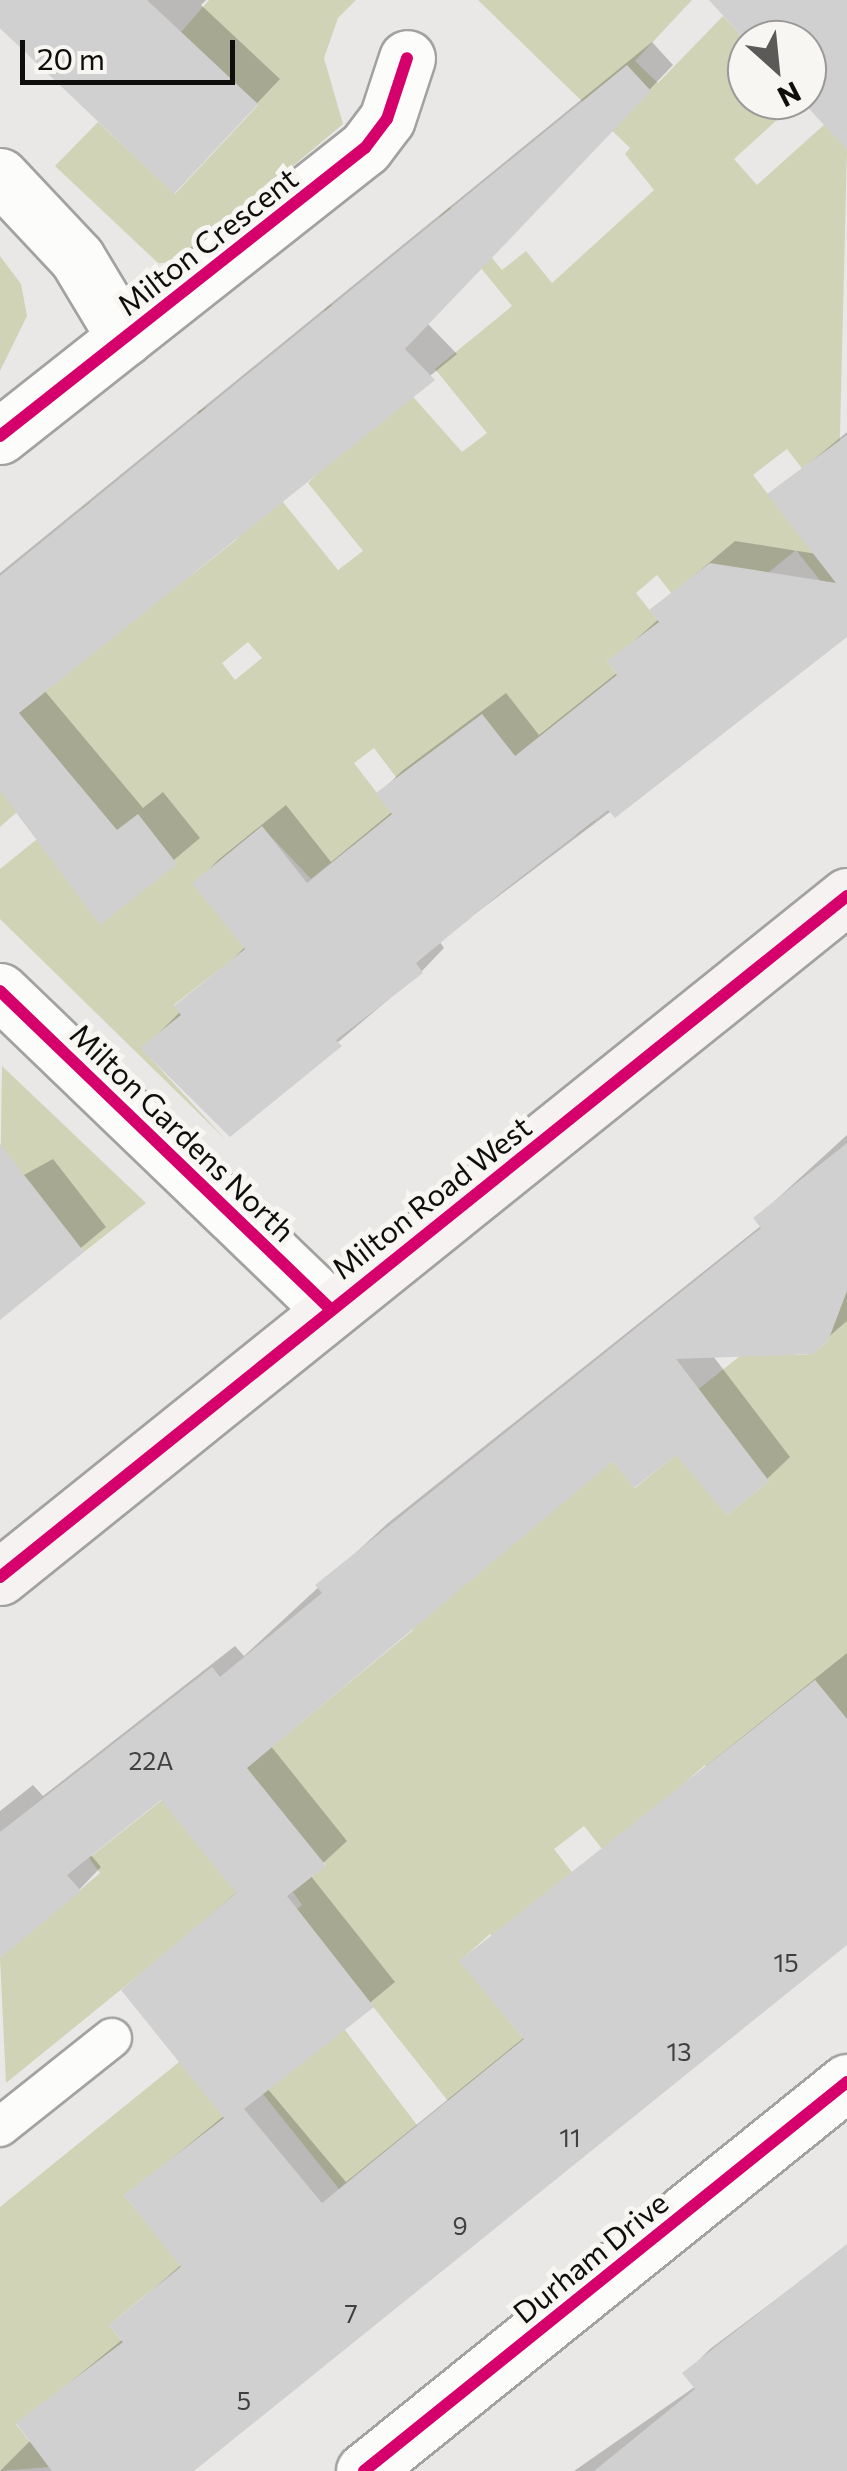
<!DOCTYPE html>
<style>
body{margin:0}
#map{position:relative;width:847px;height:2471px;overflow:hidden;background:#e9e8e7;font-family:Commissioner,sans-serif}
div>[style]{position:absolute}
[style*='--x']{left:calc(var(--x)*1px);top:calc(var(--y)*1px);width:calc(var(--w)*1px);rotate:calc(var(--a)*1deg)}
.green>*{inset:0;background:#d1d3b7}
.shadow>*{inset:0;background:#0003}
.building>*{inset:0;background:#d1d0d0}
.roads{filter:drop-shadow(2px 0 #a2a2a1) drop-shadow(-2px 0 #a2a2a1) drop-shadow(0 2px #a2a2a1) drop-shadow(0 -2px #a2a2a1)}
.lane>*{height:38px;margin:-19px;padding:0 19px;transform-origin:19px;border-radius:19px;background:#fcfcfb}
.street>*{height:55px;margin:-27.5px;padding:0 27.5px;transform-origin:27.5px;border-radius:27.5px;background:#fcfcfb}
.primary>*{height:55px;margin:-27.5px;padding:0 27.5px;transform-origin:27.5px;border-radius:27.5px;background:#f6f2f1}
.cycleway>*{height:12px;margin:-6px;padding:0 6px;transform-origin:6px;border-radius:6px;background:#d6006c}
span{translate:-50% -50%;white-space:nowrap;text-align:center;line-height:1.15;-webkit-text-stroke:10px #f7f6f3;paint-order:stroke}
.number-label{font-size:25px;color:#40403f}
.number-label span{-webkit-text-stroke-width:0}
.street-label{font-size:30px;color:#0f0e0d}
.north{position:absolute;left:727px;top:20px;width:100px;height:100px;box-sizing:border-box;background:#f7f6f3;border:2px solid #9a9997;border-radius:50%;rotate:153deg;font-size:28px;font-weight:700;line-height:40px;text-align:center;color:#0f0e0d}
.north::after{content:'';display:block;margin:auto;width:35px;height:45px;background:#5b5a59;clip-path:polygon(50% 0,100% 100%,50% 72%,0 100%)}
.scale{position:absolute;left:20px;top:40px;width:215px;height:45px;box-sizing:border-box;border:5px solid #0f0e0d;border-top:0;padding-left:12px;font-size:30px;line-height:35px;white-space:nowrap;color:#0f0e0d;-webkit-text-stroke:8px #f7f6f3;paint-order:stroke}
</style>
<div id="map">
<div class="green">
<div style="clip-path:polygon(209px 0,356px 0,338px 18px,324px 58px,343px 124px,179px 262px,158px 263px,55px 166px,98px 122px,175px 194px,258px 105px,181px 32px)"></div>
<div style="clip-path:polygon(evenodd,478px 0,692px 0,635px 61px,658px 83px,723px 16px,747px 42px,747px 100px,799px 100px,734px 159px,757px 185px,826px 123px,847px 150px,838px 515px,787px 449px,753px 475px,847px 595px,847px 615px,796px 550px,747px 590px,728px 566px,700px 570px,699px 628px,657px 575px,636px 593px,731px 712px,635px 641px,607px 661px,617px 675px,533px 742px,595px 821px,577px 835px,482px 714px,416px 804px,374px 748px,354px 763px,472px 917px,463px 924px,380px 880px,352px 846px,311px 879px,262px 827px,236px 847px,252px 957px,220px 969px,174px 1005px,181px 1015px,141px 1048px,226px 1140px,0 919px,0 869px,89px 797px,17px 812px,0 827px,0 621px,157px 600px,82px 508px,90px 502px,123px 541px,148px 521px,193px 574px,236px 540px,270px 500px,197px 412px,206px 407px,338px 570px,363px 551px,308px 483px,396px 398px,324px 310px,331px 304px,462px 452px,487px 433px,435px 369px,512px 306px,439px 217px,450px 207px,502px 270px,526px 251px,552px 283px,654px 190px,625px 154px,630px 148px,478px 0,248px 642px,262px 658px,235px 680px,222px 663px,248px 642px)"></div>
<div style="clip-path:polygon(0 256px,21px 284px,27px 316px,0 371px)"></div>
<div style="clip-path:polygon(2px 1066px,146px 1203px,84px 1252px,29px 1181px,0 1202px)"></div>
<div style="clip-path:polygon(847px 1279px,847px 1719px,815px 1680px,786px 1703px,825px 1753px,741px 1806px,705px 1765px,680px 1787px,632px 1887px,584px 1826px,554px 1849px,634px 1952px,528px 1979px,490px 1934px,460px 1961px,524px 2039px,448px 2101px,324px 1945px,345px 2030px,417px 2125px,339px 2189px,214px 2033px,166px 1953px,6px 2083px,0 1958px,100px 1873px,89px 1858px,162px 1800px,269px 1932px,302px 1905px,293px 1892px,326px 1865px,246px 1768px,413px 1630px,388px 1598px,543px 1517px,613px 1461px,635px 1488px,677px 1454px,727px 1515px,769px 1481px,677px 1406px,774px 1329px,795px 1355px,812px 1354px,828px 1341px)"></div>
<div style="clip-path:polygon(189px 2054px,241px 2117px,124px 2195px,181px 2266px,109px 2325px,133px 2355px,16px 2424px,49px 2467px,0 2471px,0 2207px)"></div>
</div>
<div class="shadow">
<div style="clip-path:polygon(0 0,206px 0,201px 5px,280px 79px,174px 191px,0 28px)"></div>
<div style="clip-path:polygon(652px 42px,673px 65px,427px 323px,457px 354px,44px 690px,143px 808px,163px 792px,200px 838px,101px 921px,0 789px,0 573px)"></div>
<div style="clip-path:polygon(847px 432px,847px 633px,439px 941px,444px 948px,422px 971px,231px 1133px,144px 1048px,246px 946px,196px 883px,218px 860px,286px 805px,331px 862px,393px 811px,379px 793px,402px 771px,506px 693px,539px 735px,618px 672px,610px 662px,659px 619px,653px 610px,735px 541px,817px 554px,771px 495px)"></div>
<div style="clip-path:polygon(847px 1135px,847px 1321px,811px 1352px,713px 1356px,790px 1457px,767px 1479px,677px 1451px,613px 1458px,270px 1745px,347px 1841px,310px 1875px,395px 1982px,267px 2088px,346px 2182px,526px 2036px,463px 1961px,847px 1653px,847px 1938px,188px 2471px,0 2471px,31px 2440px,19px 2424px,123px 2339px,112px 2325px,182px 2264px,127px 2195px,225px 2115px,124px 1990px,238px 1891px,162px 1797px,90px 1854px,101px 1867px,79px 1890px,0 1952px,0 1811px,33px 1785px,43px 1796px,235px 1646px,244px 1656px,388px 1523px,762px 1225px,756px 1218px)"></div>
<div style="clip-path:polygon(53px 1159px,106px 1227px,0 1315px,0 1188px)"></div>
<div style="clip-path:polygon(847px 2246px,847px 2462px,836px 2471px,574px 2471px,696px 2386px,686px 2373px,710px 2349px)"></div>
</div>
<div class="building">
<div style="clip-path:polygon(0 0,147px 0,258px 104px,174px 194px,0 28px)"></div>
<div style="clip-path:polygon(709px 0,847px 0,847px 150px,801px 100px,807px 40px,747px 42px)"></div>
<div style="clip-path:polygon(627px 65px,651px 91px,405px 349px,435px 380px,19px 713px,117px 830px,138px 814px,177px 864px,100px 925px,0 791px,0 576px)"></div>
<div style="clip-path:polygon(847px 435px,847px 637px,615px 818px,608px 810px,502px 892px,416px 963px,423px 973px,336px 1040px,342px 1046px,230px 1137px,140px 1048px,181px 1015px,174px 1006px,245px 949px,192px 883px,262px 826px,307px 883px,392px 814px,376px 793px,482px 714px,515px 756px,617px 675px,607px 661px,659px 622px,649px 610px,710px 563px,836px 583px,767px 494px)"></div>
<div style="clip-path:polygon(847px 1143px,847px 1291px,828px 1341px,812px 1354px,676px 1359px,769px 1481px,727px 1515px,676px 1455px,634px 1488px,613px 1461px,247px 1768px,326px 1866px,287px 1896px,374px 2007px,244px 2109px,322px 2203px,524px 2039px,459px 1961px,815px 1680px,847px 1719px,847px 1945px,194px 2471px,52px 2471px,16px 2423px,123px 2342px,109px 2325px,181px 2267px,124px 2195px,224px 2118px,121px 1990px,236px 1893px,161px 1800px,67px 1875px,81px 1891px,0 1958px,0 1832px,212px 1667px,220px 1677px,322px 1593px,315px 1585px,761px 1228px,753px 1218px)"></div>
<div style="clip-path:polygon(0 1144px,84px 1252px,0 1320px)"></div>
<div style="clip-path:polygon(847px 2244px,847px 2471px,594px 2471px,695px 2389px,682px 2373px)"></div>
</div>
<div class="roads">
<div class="lane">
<div style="--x:0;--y:2127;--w:143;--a:-38.5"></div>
</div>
<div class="street">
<div style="--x:0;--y:176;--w:112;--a:46.8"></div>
<div style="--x:77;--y:258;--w:93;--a:59"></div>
<div style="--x:0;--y:436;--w:465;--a:-38.3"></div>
<div style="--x:365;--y:148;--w:36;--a:-53"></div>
<div style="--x:387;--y:119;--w:64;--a:-71.8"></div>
<div style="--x:0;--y:991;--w:458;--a:43.9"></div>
<div style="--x:364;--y:2471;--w:620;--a:-38.85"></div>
</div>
<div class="primary">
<div style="--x:0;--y:1577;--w:1087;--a:-38.8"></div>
</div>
</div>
<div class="cycleway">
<div style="--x:0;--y:436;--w:465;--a:-38.3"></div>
<div style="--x:365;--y:148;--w:36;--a:-53"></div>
<div style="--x:387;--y:119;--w:64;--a:-71.8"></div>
<div style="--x:0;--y:991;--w:458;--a:43.9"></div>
<div style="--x:0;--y:1577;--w:1087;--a:-38.8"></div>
<div style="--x:364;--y:2471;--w:620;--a:-38.85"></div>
</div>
<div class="number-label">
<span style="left:151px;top:1760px">22A</span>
<span style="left:786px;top:1962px">15</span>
<span style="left:679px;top:2051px">13</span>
<span style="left:570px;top:2137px">11</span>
<span style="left:460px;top:2225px">9</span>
<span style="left:351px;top:2313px">7</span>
<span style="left:244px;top:2400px">5</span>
</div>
<div class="street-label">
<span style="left:207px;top:241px;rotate:-38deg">Milton Crescent</span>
<span style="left:183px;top:1132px;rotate:44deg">Milton Gardens North</span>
<span style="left:431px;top:1197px;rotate:-38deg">Milton Road West</span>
<span style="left:590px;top:2257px;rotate:-39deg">Durham Drive</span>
</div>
<div class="north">N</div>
<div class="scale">20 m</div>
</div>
